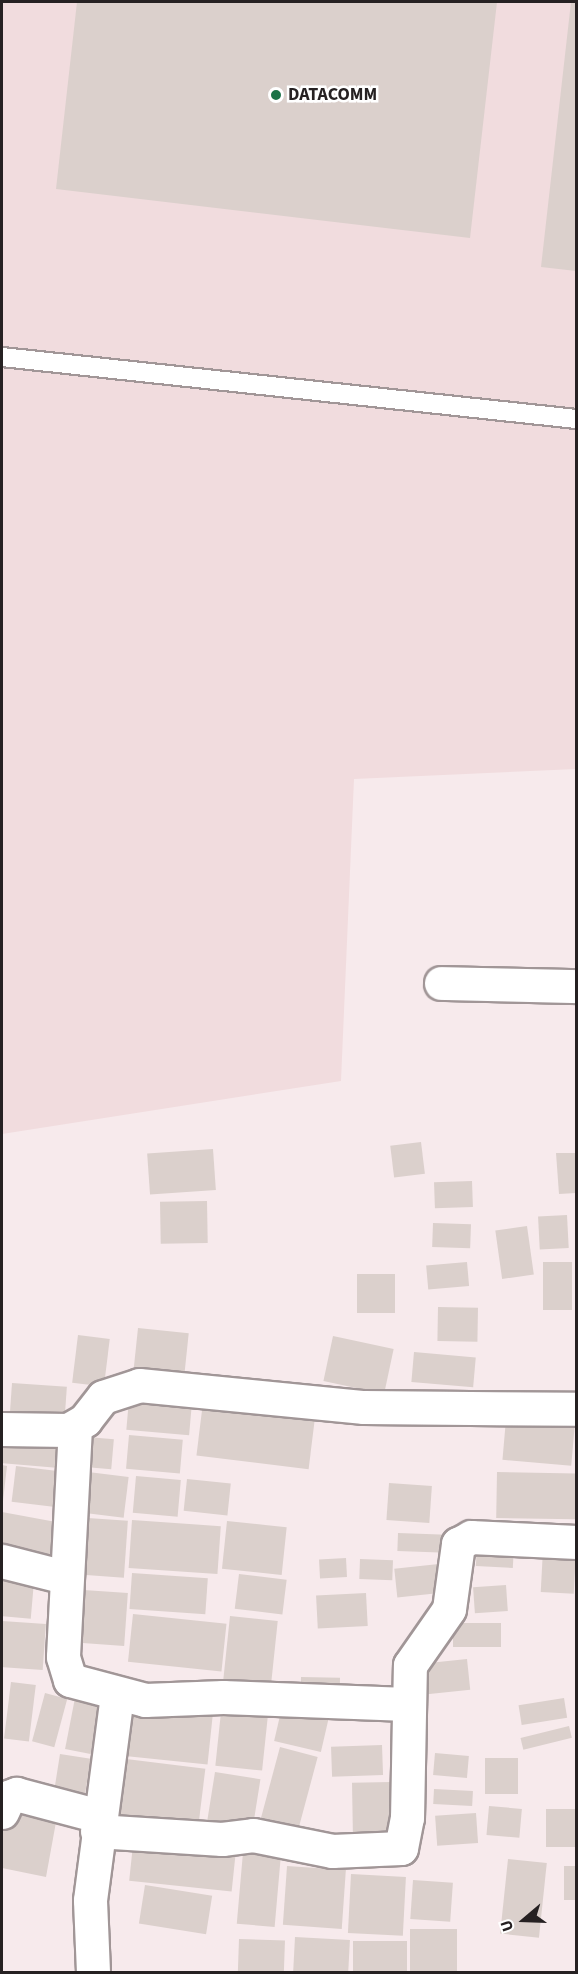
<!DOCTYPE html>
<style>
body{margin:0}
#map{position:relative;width:578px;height:1974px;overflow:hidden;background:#f7eaec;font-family:"Source Sans 3",sans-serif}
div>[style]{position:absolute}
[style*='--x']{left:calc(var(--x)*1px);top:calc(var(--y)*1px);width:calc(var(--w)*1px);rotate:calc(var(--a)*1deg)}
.built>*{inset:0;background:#f1dcde}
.building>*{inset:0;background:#dbd0cc;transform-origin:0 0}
.roads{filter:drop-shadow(2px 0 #a19697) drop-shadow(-2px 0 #a19697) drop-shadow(0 2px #a19697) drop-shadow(0 -2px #a19697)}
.service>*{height:18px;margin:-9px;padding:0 9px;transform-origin:9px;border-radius:9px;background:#fff}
.minor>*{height:33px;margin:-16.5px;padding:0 16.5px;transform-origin:16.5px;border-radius:16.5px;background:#fff}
.dots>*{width:16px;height:16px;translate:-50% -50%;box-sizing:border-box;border:3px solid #fff;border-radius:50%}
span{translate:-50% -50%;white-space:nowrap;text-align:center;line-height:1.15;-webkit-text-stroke:5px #fff;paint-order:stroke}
.poi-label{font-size:18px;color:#262122;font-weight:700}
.left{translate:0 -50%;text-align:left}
.frame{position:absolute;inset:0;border:3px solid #262122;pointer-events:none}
.north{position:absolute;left:494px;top:1890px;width:60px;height:60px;-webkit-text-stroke:4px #fff;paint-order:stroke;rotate:251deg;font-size:16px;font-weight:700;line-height:24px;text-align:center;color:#262122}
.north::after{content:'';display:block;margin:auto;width:21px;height:27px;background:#262122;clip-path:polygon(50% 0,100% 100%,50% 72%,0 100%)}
</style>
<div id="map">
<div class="built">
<div style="clip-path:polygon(2px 2px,576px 2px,576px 769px,354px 779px,341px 1081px,2px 1134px)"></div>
</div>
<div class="building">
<div style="clip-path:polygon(77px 2px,497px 2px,470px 238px,56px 189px)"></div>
<div style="clip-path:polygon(571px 2px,576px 2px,576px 271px,541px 267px)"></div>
<div style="left:421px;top:1142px;width:32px;height:31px;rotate:83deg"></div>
<div style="left:213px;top:1149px;width:41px;height:66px;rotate:86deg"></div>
<div style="clip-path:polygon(556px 1153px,576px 1153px,576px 1193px,559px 1194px)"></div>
<div style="left:472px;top:1181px;width:26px;height:38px;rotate:88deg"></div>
<div style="left:207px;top:1201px;width:42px;height:47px;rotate:89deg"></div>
<div style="left:567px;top:1215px;width:33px;height:29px;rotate:87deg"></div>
<div style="left:433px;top:1223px;width:38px;height:24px;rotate:2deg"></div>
<div style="left:527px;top:1226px;width:49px;height:32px;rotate:82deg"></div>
<div style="left:467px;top:1262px;width:24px;height:41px;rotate:85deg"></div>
<div style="left:543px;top:1262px;width:29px;height:48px"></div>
<div style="left:357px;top:1274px;width:38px;height:39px"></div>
<div style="left:438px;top:1307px;width:40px;height:34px;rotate:1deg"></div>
<div style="left:138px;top:1328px;width:51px;height:40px;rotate:6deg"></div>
<div style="left:78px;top:1335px;width:32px;height:48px;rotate:7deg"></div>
<div style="left:333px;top:1336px;width:62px;height:46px;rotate:12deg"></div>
<div style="left:414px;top:1352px;width:62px;height:30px;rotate:5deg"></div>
<div style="left:12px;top:1383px;width:55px;height:40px;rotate:4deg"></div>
<div style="left:130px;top:1388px;width:63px;height:42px;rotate:5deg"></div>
<div style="left:204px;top:1394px;width:113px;height:62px;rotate:7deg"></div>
<div style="left:507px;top:1408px;width:69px;height:52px;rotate:5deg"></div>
<div style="left:2px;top:1432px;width:60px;height:31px;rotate:5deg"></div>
<div style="left:129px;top:1435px;width:54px;height:34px;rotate:5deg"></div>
<div style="left:76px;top:1436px;width:38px;height:30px;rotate:5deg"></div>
<div style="clip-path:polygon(2px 1465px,7px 1466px,3px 1501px,2px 1501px)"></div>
<div style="left:16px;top:1466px;width:46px;height:36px;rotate:7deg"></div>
<div style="left:80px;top:1471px;width:49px;height:41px;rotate:7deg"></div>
<div style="left:497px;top:1472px;width:79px;height:46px;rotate:1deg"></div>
<div style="left:136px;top:1476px;width:45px;height:37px;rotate:5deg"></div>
<div style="left:187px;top:1479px;width:44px;height:32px;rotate:6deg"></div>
<div style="left:389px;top:1483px;width:43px;height:37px;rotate:4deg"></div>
<div style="clip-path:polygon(2px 1512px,56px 1522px,48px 1563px,2px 1553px)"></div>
<div style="left:73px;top:1517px;width:55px;height:57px;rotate:4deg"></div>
<div style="left:132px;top:1520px;width:89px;height:48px;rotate:4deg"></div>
<div style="left:227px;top:1521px;width:60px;height:48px;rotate:6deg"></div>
<div style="left:398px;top:1533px;width:49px;height:18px;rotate:2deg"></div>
<div style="left:477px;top:1544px;width:37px;height:22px;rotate:3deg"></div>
<div style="left:543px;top:1549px;width:33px;height:43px;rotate:3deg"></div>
<div style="left:346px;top:1558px;width:19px;height:27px;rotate:87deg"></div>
<div style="left:360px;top:1559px;width:33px;height:20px;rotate:2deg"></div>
<div style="left:448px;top:1563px;width:29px;height:54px;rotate:84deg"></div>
<div style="left:132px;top:1573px;width:76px;height:36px;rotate:4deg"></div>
<div style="left:239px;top:1574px;width:48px;height:35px;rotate:7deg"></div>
<div style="left:2px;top:1580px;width:32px;height:36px;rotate:5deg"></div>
<div style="left:506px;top:1585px;width:26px;height:33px;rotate:86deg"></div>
<div style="left:69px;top:1589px;width:59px;height:53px;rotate:4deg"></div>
<div style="left:366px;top:1593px;width:33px;height:50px;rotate:87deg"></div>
<div style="left:133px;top:1614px;width:94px;height:48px;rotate:6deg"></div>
<div style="left:230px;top:1616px;width:48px;height:73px;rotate:6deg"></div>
<div style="left:2px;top:1621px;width:44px;height:46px;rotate:4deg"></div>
<div style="left:501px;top:1623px;width:24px;height:48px;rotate:90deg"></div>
<div style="left:467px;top:1659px;width:31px;height:53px;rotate:84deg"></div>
<div style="left:301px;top:1677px;width:39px;height:20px;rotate:1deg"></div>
<div style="left:11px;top:1682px;width:25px;height:57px;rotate:7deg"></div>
<div style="left:45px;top:1693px;width:23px;height:50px;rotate:15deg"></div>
<div style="left:75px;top:1698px;width:26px;height:52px;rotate:11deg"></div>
<div style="left:119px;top:1698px;width:95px;height:57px;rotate:6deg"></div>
<div style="left:564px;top:1698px;width:20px;height:46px;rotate:81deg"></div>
<div style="left:282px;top:1707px;width:48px;height:35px;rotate:13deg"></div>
<div style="left:221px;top:1712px;width:47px;height:54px;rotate:6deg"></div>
<div style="left:569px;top:1726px;width:12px;height:50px;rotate:76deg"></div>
<div style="left:382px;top:1745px;width:30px;height:51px;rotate:88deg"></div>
<div style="left:280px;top:1747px;width:39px;height:88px;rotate:15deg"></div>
<div style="left:435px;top:1753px;width:34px;height:22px;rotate:5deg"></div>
<div style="left:60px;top:1754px;width:31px;height:48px;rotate:9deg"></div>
<div style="left:118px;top:1758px;width:88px;height:65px;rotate:7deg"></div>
<div style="left:485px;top:1758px;width:33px;height:36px"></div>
<div style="left:215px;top:1772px;width:46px;height:56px;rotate:9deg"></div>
<div style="left:391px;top:1782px;width:62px;height:39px;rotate:89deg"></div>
<div style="left:434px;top:1789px;width:39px;height:15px;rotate:3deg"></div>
<div style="left:489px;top:1806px;width:33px;height:29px;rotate:5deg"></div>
<div style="left:546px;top:1809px;width:30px;height:38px"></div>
<div style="clip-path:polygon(3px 1812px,56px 1822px,46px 1877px,2px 1868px)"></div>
<div style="left:476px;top:1813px;width:30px;height:41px;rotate:86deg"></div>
<div style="left:134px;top:1835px;width:103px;height:46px;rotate:6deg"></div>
<div style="left:244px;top:1841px;width:38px;height:83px;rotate:5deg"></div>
<div style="left:508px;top:1859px;width:39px;height:75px;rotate:6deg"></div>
<div style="left:287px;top:1866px;width:59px;height:59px;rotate:4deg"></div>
<div style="left:564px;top:1866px;width:12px;height:34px"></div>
<div style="left:351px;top:1874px;width:55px;height:59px;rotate:3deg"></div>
<div style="left:413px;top:1880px;width:40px;height:39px;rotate:4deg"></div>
<div style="left:145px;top:1885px;width:68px;height:39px;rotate:9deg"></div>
<div style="left:457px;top:1929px;width:43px;height:47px;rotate:90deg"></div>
<div style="left:295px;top:1937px;width:55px;height:35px;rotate:3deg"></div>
<div style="left:239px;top:1939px;width:46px;height:33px;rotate:2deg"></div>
<div style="left:353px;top:1941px;width:54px;height:31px"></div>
</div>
<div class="roads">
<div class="service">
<div style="--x:2;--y:357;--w:577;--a:6.16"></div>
</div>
<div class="minor">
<div style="--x:441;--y:983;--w:135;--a:1.3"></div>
<div style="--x:75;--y:1427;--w:230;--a:93"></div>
<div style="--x:63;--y:1657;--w:24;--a:73"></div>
<div style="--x:70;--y:1680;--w:78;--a:14.9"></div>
<div style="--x:145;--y:1700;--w:78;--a:-2.2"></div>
<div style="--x:223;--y:1697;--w:184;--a:2.2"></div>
<div style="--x:2;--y:1429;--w:66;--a:0.9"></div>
<div style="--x:68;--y:1430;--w:20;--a:-30"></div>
<div style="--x:85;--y:1420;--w:29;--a:-52"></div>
<div style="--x:103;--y:1397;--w:38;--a:-18"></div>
<div style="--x:139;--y:1385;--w:226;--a:5.6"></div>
<div style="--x:364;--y:1407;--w:212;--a:0.5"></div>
<div style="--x:2;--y:1561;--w:65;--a:14.3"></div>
<div style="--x:2;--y:1812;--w:17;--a:-65"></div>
<div style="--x:9;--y:1797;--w:8;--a:-23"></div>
<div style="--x:16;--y:1794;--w:86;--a:14.8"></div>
<div style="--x:97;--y:1831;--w:125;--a:3.7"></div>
<div style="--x:222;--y:1839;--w:31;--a:-7"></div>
<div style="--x:253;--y:1835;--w:81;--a:11.4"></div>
<div style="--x:332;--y:1851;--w:69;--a:-2.5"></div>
<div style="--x:401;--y:1848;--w:31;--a:-79"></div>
<div style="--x:407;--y:1818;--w:153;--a:-88.9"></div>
<div style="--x:410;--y:1665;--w:68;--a:-55.1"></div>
<div style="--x:449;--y:1609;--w:66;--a:-82.1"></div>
<div style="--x:458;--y:1544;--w:15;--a:-28"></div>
<div style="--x:471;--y:1537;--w:105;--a:2.7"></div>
<div style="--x:93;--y:1972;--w:72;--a:-92.4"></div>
<div style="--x:90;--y:1900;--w:207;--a:-82.5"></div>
</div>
</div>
<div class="dots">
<div style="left:276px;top:95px;background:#1b7347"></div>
</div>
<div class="poi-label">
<span class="left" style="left:288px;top:95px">DATACOMM</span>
</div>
<div class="frame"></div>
<div class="north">U</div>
</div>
